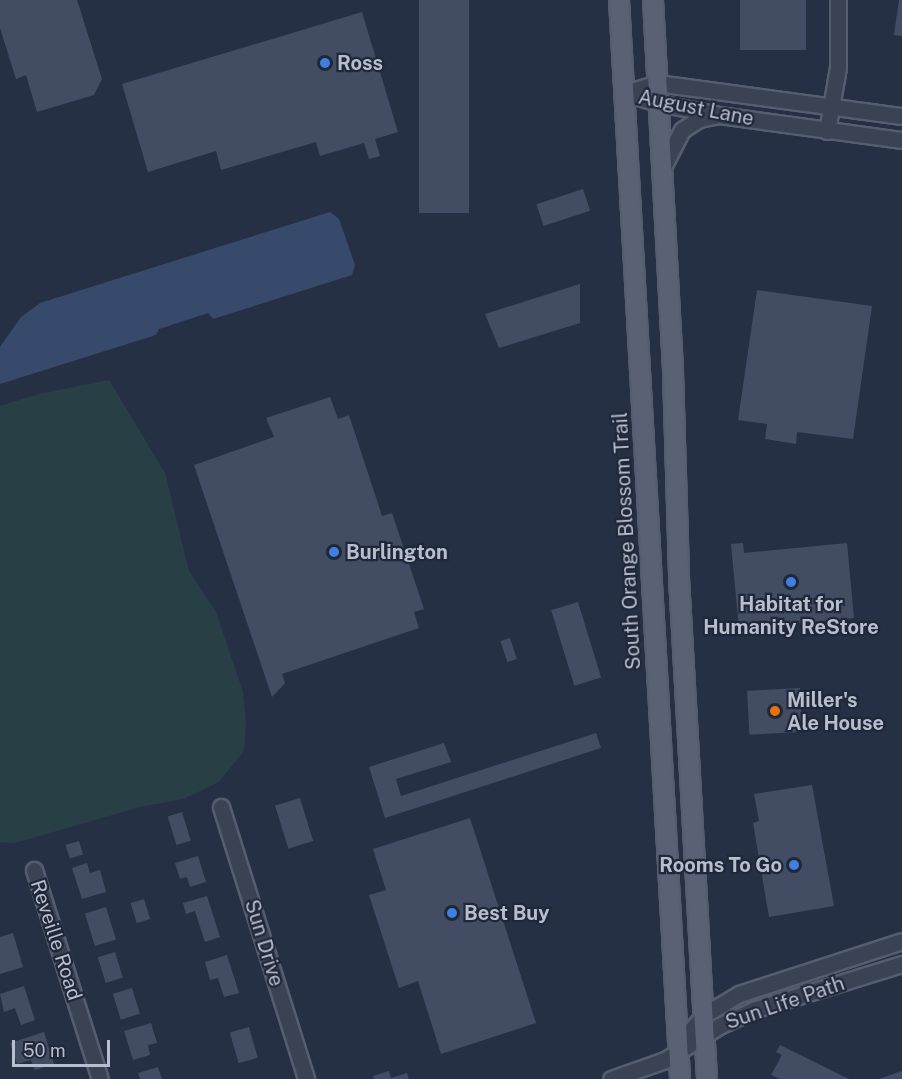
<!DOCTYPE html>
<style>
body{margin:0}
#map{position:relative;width:902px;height:1079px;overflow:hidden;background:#253044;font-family:"Public Sans",sans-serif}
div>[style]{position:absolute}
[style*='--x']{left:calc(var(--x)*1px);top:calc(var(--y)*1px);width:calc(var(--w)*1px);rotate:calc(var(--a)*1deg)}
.green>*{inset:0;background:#284045}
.water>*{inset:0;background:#384a6c}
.building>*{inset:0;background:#424d64;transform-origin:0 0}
.roads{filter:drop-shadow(2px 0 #555e6e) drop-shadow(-2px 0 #555e6e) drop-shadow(0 2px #555e6e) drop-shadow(0 -2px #555e6e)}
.minor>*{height:15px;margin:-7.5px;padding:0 7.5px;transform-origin:7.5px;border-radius:7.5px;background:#3a4354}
.major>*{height:18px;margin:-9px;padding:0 9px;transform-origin:9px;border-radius:9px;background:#586274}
.dots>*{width:16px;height:16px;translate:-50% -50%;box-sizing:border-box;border:3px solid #1f2839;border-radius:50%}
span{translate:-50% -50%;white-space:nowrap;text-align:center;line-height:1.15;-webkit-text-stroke:4.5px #1f2839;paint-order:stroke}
.poi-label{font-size:20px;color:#b7becd;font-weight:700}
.left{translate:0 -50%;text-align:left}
.right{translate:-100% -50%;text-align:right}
.street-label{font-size:20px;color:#b7becd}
.scale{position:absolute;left:12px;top:1040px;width:98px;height:27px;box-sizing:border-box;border:3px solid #b7becd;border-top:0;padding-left:8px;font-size:18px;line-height:21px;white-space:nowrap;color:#b7becd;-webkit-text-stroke:4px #1f2839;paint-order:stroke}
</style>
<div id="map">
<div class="green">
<div style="clip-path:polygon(109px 380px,165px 473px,189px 571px,216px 612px,243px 692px,246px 724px,244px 751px,219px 782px,183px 799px,140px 807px,15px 843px,0 842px,0 406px,39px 394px)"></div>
</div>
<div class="water">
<div style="clip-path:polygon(330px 212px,339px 219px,355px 265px,352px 275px,213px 319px,208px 313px,159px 329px,156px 335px,0 384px,0 347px,21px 317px,40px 303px)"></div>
</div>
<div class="building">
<div style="clip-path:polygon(0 0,77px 0,102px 79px,94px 95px,37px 112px,26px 75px,16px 79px,0 28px)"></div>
<div style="left:419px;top:0;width:50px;height:213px"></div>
<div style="left:740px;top:0;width:66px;height:50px"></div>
<div style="clip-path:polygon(899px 0,902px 0,902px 36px,894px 35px)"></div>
<div style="clip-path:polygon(362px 12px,398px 132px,375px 139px,380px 156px,369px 159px,364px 143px,320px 156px,316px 142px,221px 170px,216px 151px,148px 172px,122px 84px)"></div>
<div style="left:583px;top:189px;width:23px;height:49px;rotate:72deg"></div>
<div style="clip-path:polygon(580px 284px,580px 323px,499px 348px,485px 314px)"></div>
<div style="clip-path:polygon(757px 290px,872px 306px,853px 439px,797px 432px,796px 444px,765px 439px,767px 424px,738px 420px)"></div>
<div style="clip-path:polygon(330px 397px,338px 419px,349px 415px,382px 516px,392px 513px,424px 609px,414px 612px,419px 628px,282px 674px,285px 683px,272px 697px,194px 465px,274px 437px,266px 418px)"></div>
<div style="clip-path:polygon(743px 543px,744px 553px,847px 543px,854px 618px,739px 629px,731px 544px)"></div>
<div style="left:578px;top:602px;width:79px;height:28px;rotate:73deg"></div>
<div style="left:510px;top:638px;width:22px;height:10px;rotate:72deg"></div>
<div style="left:800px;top:688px;width:44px;height:53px;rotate:87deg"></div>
<div style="clip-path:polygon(596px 733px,601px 748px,385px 818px,369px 767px,444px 743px,451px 762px,396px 779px,401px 796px)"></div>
<div style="clip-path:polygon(812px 785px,834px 906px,769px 917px,753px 823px,759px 821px,754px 794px)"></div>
<div style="left:300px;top:798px;width:45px;height:26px;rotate:73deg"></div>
<div style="left:182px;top:812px;width:30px;height:15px;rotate:73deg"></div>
<div style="clip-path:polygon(470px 818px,536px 1023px,441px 1054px,418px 981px,399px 988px,369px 895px,386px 890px,373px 849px)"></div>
<div style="left:79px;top:841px;width:14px;height:14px;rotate:73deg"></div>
<div style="clip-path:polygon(198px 856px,206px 882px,190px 887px,187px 877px,180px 879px,175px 863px)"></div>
<div style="clip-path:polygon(87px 863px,90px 873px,100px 870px,106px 892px,82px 899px,72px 868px)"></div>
<div style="clip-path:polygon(207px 896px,220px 937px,205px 942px,195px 911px,186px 914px,183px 903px)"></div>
<div style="left:144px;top:899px;width:21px;height:14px;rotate:73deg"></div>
<div style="left:106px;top:907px;width:34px;height:22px;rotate:73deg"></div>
<div style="clip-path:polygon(13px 933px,23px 967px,0 974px,0 937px)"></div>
<div style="left:115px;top:952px;width:27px;height:18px;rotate:73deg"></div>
<div style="clip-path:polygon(227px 955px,239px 993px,224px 997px,218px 978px,210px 980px,205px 962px)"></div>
<div style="clip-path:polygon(24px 986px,35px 1020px,21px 1025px,15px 1008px,4px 1012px,0 994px)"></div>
<div style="left:132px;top:988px;width:27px;height:20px;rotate:73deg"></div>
<div style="clip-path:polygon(151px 1023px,157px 1043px,148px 1045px,150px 1055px,133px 1060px,124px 1031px)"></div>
<div style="left:249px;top:1027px;width:32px;height:20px;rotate:74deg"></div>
<div style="clip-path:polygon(44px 1032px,54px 1064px,35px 1070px,31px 1060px,17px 1064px,10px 1043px)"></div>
<div style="clip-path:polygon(780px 1045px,849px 1079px,780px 1079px,771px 1075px,782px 1055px,776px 1052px)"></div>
<div style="clip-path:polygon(158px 1067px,162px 1079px,140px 1079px,138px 1073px)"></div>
<div style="clip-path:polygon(389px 1071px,391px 1078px,407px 1073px,409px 1079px,374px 1079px,373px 1076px)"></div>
<div style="clip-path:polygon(902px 1071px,902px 1079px,879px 1079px)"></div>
</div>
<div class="roads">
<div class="minor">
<div style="--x:625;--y:93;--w:34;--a:17"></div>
<div style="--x:658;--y:103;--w:62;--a:11.1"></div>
<div style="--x:719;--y:115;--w:185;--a:7.8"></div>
<div style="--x:625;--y:93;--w:34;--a:-17"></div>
<div style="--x:657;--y:83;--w:247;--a:7.7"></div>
<div style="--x:827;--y:131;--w:65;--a:-80.2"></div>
<div style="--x:838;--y:67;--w:67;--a:-90"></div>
<div style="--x:663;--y:167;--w:42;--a:-62.8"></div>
<div style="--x:682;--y:130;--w:20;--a:-33"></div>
<div style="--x:699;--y:119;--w:16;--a:-11"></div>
<div style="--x:221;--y:807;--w:285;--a:72.6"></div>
<div style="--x:34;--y:870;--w:219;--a:72.5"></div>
<div style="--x:681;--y:1050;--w:24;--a:-62"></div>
<div style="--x:692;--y:1029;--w:18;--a:-49"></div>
<div style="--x:704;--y:1015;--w:41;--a:-31"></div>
<div style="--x:739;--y:994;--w:171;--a:-18"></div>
<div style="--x:611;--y:1079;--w:57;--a:-19.4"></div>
<div style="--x:665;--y:1060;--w:64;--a:-32.2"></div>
<div style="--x:719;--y:1026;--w:38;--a:-25"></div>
<div style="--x:753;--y:1010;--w:156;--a:-17.2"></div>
</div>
<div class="major">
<div style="--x:619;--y:0;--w:1081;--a:86.76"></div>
<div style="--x:653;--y:0;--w:373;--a:86.9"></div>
<div style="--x:673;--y:372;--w:206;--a:88.3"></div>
<div style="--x:679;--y:578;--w:502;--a:86.8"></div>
</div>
</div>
<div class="dots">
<div style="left:325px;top:63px;background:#3f7fe0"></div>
<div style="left:334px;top:552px;background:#3f7fe0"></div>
<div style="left:791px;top:582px;background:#3f7fe0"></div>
<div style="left:775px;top:711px;background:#e8710a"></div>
<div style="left:794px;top:865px;background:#3f7fe0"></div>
<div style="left:452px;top:913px;background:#3f7fe0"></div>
</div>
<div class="poi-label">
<span class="left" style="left:337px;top:63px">Ross</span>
<span class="left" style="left:346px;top:552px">Burlington</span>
<span style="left:791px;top:616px">Habitat for<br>Humanity ReStore</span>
<span class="left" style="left:787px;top:712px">Miller's<br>Ale House</span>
<span class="right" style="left:782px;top:865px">Rooms To Go</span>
<span class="left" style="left:464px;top:913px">Best Buy</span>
</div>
<div class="street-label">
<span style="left:696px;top:108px;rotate:11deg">August Lane</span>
<span style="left:627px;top:541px;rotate:-93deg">South Orange Blossom Trail</span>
<span style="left:56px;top:940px;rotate:72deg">Reveille Road</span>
<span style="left:264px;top:943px;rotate:73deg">Sun Drive</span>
<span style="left:785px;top:1003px;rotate:-19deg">Sun Life Path</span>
</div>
<div class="scale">50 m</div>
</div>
